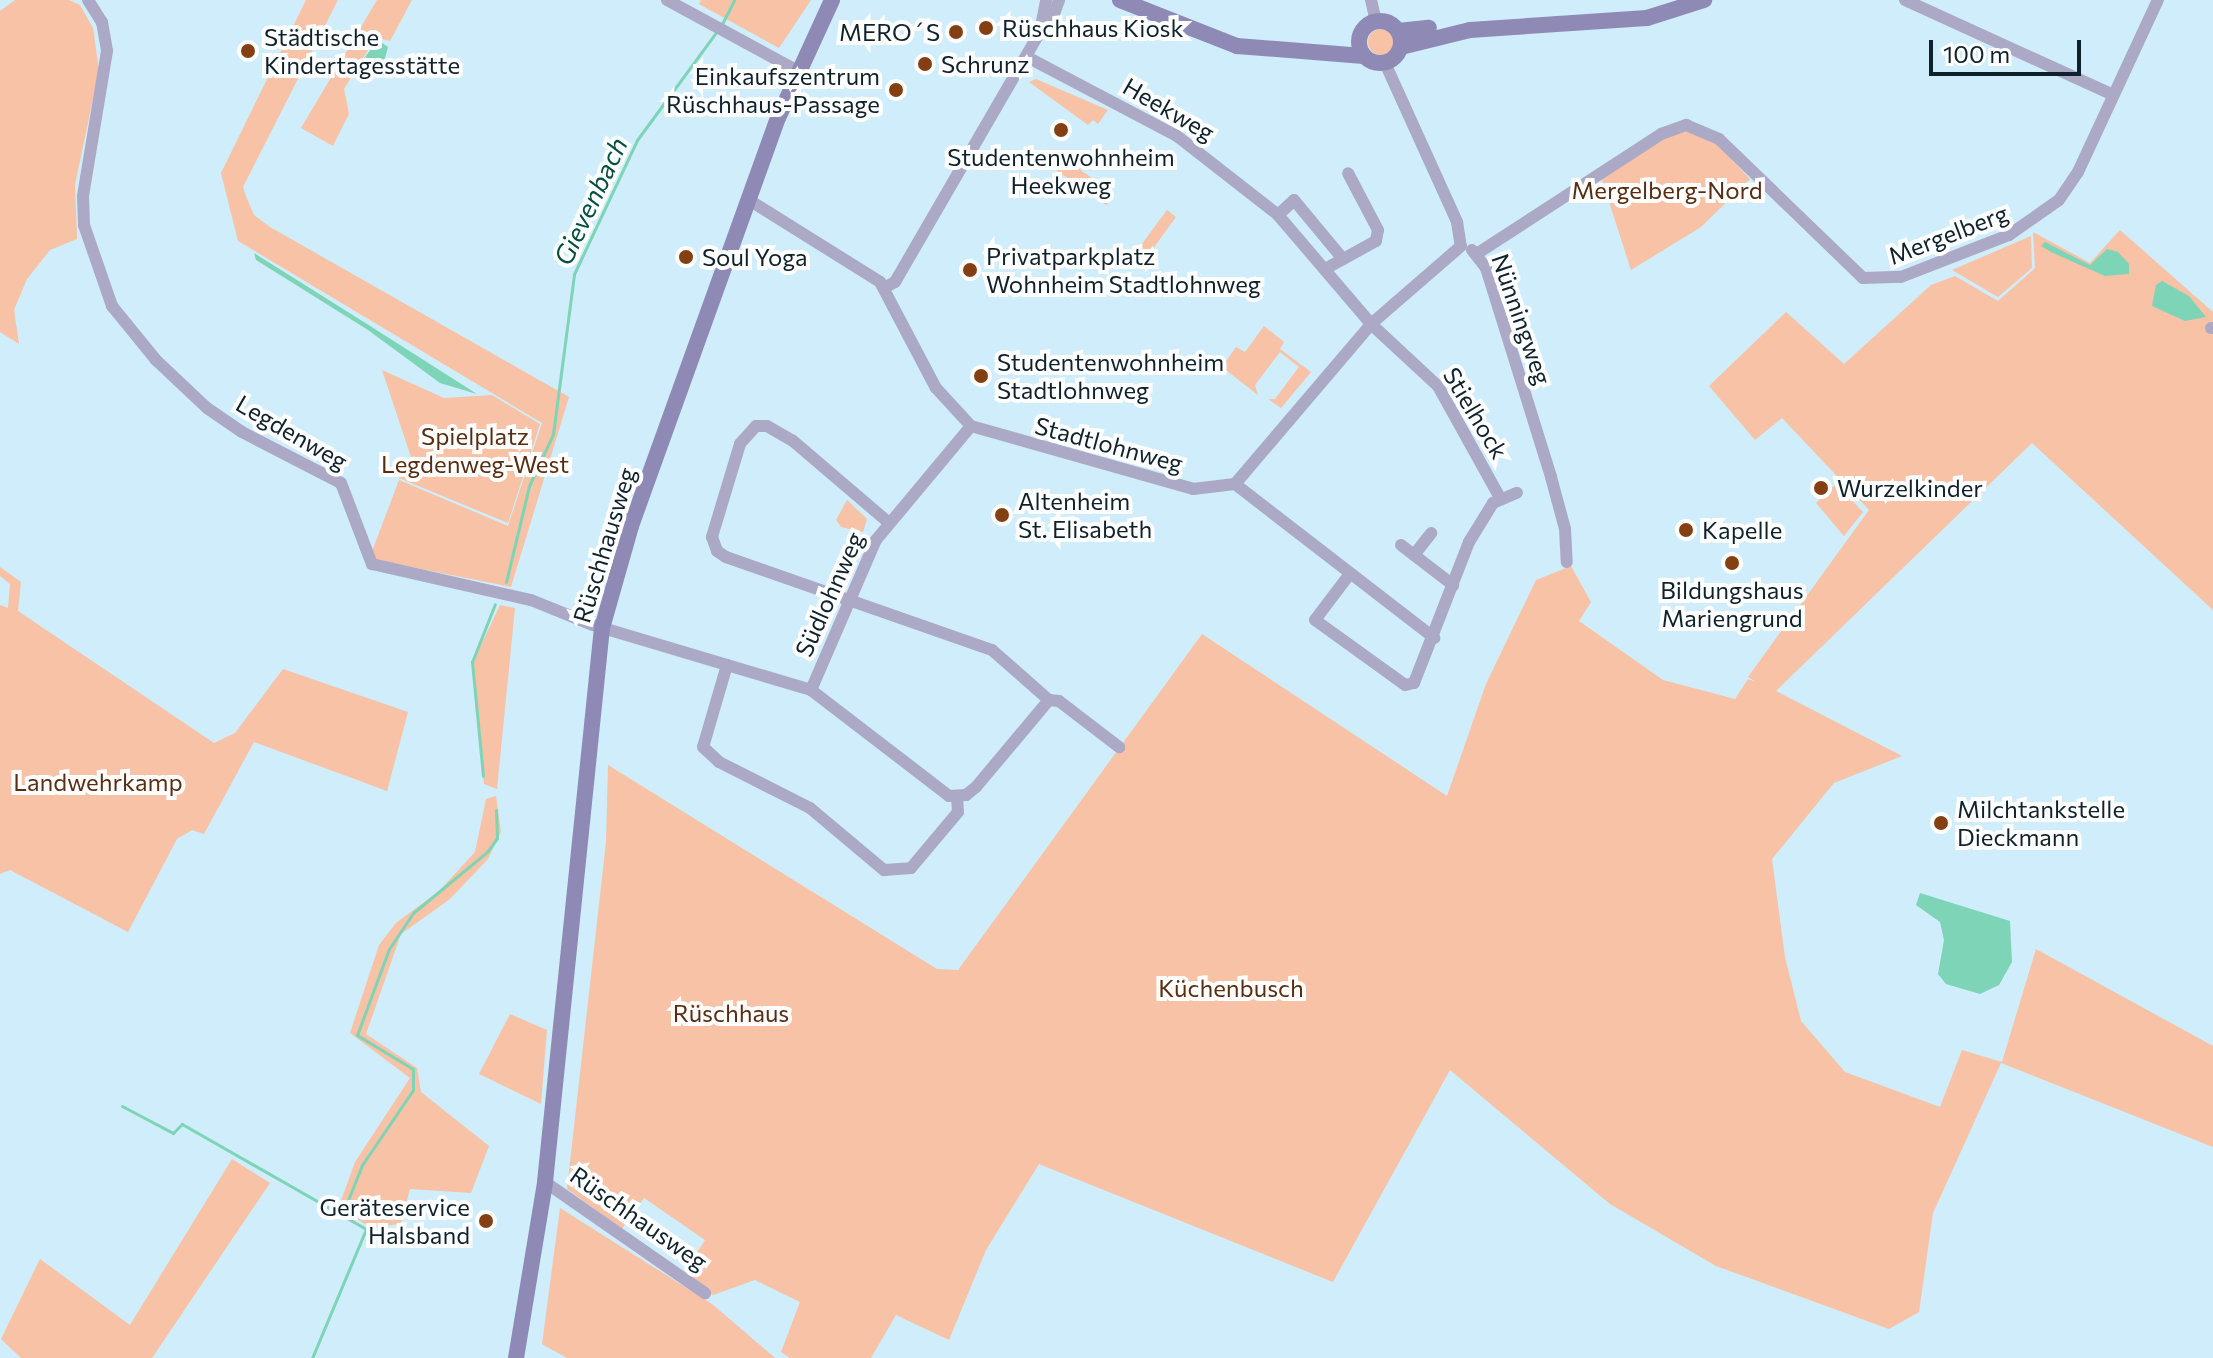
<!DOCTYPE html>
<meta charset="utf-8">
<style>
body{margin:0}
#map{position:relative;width:2213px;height:1358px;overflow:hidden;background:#d0edfb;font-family:Commissioner,sans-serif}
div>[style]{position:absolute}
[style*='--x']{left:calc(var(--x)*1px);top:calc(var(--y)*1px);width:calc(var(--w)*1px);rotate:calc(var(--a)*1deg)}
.green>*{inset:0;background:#f7c2a5;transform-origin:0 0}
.round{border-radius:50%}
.water>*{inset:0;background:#7ed4b6}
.stream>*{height:3px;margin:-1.5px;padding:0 1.5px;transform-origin:1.5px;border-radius:1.5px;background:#7ed4b6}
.street>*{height:12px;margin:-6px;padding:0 6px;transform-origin:6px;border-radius:6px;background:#aca9c7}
.secondary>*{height:16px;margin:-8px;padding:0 8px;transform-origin:8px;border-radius:8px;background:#8f8ab5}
.secondary>.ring{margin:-8px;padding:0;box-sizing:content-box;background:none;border:16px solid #8f8ab5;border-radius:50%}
.dots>*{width:22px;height:22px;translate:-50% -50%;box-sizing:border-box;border:4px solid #fff;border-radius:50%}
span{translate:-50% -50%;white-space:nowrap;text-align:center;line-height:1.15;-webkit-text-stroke:8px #fff;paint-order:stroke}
.poi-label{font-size:24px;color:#0f222b}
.left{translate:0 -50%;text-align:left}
.right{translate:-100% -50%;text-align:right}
.street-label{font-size:24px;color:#0f222b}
.park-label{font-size:24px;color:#582d12}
.water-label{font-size:26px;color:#04503d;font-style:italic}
.scale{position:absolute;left:1929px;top:40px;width:152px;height:36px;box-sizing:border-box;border:4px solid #0f222b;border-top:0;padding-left:10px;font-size:24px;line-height:28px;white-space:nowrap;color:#0f222b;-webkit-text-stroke:6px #fff;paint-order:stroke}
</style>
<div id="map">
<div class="green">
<div style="clip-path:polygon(15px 0,69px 0,80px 5px,93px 28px,99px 70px,75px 185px,77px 239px,50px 250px,27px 279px,14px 310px,19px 344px,0 332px,0 11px)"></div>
<div style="clip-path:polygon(306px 0,338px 0,243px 187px,247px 199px,254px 215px,270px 227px,569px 397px,511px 587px,376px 560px,371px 554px,399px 480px,508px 526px,542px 423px,238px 241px,221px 173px)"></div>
<div style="clip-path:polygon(377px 0,412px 0,390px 41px,376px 37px,344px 89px,349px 114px,333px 146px,301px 128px)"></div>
<div style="clip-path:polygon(701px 0,811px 0,779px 48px,699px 4px)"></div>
<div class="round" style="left:1368px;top:29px;width:26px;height:26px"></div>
<div style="clip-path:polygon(1036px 79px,1108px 110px,1098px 124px,1093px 120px,1088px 125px,1029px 82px)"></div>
<div style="clip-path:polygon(1684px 131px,1714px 140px,1750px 179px,1701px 227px,1631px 270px,1601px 177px,1662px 138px)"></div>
<div style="left:1062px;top:157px;width:64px;height:14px;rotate:35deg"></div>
<div style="clip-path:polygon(1167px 210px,1176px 217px,1139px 268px,1133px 269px,1133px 256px)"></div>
<div style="clip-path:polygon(2120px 230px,2213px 312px,2213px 610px,2032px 443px,1776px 691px,1902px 756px,1834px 783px,1772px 859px,1785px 957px,1801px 1021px,1845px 1072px,1940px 1107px,1962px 1050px,2002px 1062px,2036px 949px,2213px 1046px,2213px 1147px,2001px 1063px,1933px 1213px,1919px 1312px,1889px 1329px,1716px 1266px,1610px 1204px,1450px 1070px,1333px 1282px,1039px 1164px,986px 1250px,949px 1340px,896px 1315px,871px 1358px,790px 1358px,781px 1352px,800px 1302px,755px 1280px,713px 1295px,684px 1273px,705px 1240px,644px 1198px,622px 1229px,567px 1189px,606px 842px,608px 765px,937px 969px,958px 970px,1202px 634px,1447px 796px,1486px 684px,1536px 580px,1571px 566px,1591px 602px,1579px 621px,1663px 680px,1735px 699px,1748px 679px,1756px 682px,1748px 677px,1869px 510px,1782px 418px,1755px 440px,1709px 386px,1786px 312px,1844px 364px,1931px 285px,1955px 276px,1998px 301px,2035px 268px,2033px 232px,2090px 263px)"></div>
<div style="clip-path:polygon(2031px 236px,2032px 268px,1998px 297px,1952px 270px)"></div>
<div style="clip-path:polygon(1264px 326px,1284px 342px,1280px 349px,1311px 372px,1281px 408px,1268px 399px,1275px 399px,1299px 367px,1280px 352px,1255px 385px,1258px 395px,1222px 367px,1236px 347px,1245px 352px)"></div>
<div style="clip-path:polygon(382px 370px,444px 398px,492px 395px,540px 424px,508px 523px,399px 478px,401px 469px,414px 466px)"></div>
<div style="clip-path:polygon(1836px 484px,1863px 512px,1844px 536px,1816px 503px)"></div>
<div style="clip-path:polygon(847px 500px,867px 519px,863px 532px,841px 527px,836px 520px)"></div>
<div style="clip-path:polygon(0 567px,21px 582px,18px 611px,214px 743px,235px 733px,283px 669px,408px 712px,387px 791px,254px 742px,204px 834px,192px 830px,177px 839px,128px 932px,10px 870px,0 874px,0 605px,8px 608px,10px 584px,0 576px)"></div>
<div style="clip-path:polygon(500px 605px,515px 608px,497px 789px,484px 784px,473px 662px)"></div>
<div style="clip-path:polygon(496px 796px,501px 832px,488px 859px,450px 899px,401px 934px,366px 1034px,417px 1068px,421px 1092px,489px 1146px,471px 1193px,410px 1189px,401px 1224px,371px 1227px,338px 1209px,355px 1162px,410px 1078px,350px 1033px,379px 945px,396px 923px,439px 891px,475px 852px,486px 799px)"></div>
<div style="clip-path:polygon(510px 1014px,547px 1030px,541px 1104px,479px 1074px)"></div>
<div style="clip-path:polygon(232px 1159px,270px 1183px,152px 1358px,21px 1358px,1px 1339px,40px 1259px,130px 1325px)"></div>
<div style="clip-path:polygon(560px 1208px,712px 1304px,775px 1358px,567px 1358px,542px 1344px)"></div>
</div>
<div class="water">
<div style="clip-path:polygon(378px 40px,388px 47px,385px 58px,373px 76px,359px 81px,358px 66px)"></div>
<div style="clip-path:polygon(2045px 242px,2090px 265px,2107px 249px,2118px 252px,2129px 264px,2129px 274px,2105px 276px,2053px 253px,2041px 246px)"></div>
<div style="clip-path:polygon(254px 253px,367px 324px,477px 394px,440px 383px,368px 330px,256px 260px)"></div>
<div style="clip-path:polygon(2162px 281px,2189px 296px,2206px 317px,2185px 321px,2152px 306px,2156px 285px)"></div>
<div style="clip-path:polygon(1920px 893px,2010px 921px,2012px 962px,1999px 985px,1980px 994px,1946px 984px,1938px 974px,1944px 940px,1940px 922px,1916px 905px)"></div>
</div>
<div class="stream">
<div style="--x:722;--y:24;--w:27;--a:-63"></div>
<div style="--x:506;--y:582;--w:99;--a:-76.5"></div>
<div style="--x:529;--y:486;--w:57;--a:-65.2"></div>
<div style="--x:553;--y:434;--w:161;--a:-82.5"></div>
<div style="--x:574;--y:274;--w:148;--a:-64.8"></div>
<div style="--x:637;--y:140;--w:135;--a:-53.7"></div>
<div style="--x:483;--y:776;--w:115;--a:-95.5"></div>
<div style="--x:472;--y:662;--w:62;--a:-68.4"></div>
<div style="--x:122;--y:1106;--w:58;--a:27.9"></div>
<div style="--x:173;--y:1133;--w:13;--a:-45"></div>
<div style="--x:182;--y:1124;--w:212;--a:29.7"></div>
<div style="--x:366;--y:1229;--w:140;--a:112.7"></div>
<div style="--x:342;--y:1215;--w:54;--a:-68.2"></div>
<div style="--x:362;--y:1165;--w:91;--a:-55.8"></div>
<div style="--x:413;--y:1090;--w:21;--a:-90"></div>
<div style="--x:413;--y:1069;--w:66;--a:-148.7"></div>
<div style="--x:357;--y:1035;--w:92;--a:-69.6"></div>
<div style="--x:389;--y:949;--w:43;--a:-56.3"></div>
<div style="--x:413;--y:913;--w:96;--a:-39.5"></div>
<div style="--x:487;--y:852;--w:17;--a:-54"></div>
<div style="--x:497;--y:838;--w:28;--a:-92"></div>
</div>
<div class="street">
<div style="--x:88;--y:0;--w:26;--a:58"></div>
<div style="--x:102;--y:22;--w:29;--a:80"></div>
<div style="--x:107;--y:51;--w:147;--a:99.4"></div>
<div style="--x:83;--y:196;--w:29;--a:88"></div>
<div style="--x:84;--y:225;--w:86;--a:70.9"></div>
<div style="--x:112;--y:306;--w:70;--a:50.8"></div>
<div style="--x:156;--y:360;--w:70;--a:43.3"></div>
<div style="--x:207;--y:408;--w:42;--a:34.4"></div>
<div style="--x:242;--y:432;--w:111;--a:27.3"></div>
<div style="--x:341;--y:483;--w:87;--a:69.1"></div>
<div style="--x:372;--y:564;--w:163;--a:12.8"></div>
<div style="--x:531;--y:600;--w:67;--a:22"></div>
<div style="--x:593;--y:625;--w:227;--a:16.6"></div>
<div style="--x:811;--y:690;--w:174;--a:37.5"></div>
<div style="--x:949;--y:796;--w:17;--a:-3"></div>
<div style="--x:966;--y:795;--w:13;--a:-39"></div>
<div style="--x:976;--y:787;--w:114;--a:-50"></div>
<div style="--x:667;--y:0;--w:149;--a:28.5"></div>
<div style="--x:1371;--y:0;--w:23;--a:77"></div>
<div style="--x:1905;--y:0;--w:229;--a:24.5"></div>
<div style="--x:1040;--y:32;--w:33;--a:-79"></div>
<div style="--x:1027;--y:57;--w:170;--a:27.8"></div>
<div style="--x:1177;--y:136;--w:128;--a:38"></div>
<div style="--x:1278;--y:215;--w:143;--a:49.5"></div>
<div style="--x:1371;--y:324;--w:91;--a:42.8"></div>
<div style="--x:1438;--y:386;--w:128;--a:61"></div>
<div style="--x:1385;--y:63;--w:175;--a:65.6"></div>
<div style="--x:1457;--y:222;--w:24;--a:81"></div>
<div style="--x:749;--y:200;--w:155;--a:32"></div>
<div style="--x:880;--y:282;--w:120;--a:62.2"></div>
<div style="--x:936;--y:388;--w:52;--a:47.4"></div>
<div style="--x:971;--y:426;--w:231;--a:15.8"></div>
<div style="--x:1193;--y:489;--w:42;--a:-6.8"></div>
<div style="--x:1235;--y:484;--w:210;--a:-49.6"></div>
<div style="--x:1371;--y:324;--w:119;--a:-40.9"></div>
<div style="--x:1278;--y:215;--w:22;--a:-43"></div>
<div style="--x:1294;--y:200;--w:77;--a:50.3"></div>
<div style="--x:1472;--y:250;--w:23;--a:52"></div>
<div style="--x:1486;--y:268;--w:219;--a:72.7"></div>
<div style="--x:1551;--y:477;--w:54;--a:74.9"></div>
<div style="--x:1565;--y:529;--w:33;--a:87"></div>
<div style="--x:1478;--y:253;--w:218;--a:-33"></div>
<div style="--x:1661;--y:134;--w:27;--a:-20"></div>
<div style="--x:1686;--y:125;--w:36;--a:23"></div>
<div style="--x:1719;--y:139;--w:200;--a:44"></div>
<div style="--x:1863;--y:278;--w:38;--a:-2"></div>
<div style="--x:1901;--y:277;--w:116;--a:-21.3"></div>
<div style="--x:2009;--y:235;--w:61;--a:-35"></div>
<div style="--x:2059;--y:200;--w:34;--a:-56"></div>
<div style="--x:2078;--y:172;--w:190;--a:-65.1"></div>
<div style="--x:1325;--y:269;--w:58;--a:-28.8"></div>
<div style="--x:1376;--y:241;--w:11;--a:-80"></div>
<div style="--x:1378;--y:230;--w:64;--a:-117.8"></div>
<div style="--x:884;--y:288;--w:13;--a:-29"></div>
<div style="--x:895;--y:282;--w:289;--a:-59.9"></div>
<div style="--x:1040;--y:32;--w:12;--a:-35"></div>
<div style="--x:1050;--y:25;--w:27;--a:-70"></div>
<div style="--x:2211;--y:328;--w:2;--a:0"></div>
<div style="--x:1235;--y:484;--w:252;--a:37.7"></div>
<div style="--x:888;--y:522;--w:125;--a:-139.5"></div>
<div style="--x:793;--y:441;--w:30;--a:-150"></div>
<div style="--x:767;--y:426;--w:11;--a:180"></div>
<div style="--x:756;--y:426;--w:24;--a:132"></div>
<div style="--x:740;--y:444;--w:97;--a:106.8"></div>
<div style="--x:712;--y:537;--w:15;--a:70"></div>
<div style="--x:717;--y:551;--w:11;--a:34"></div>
<div style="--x:726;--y:557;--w:282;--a:19.3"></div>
<div style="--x:992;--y:650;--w:76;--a:41.3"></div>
<div style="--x:1049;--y:700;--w:10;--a:6"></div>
<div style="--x:1059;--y:701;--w:76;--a:37.5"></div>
<div style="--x:1401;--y:545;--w:66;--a:37.6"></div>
<div style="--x:1414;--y:555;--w:28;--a:-52"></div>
<div style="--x:1349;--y:575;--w:56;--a:127.1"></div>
<div style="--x:1315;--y:620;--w:111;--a:35.8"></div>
<div style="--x:1405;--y:685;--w:9;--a:-13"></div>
<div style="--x:1414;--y:683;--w:151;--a:-68.7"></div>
<div style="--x:1469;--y:542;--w:46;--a:-58.4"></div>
<div style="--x:1493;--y:503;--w:26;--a:-23"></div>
<div style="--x:727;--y:665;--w:85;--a:106.3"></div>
<div style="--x:703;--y:747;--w:22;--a:43"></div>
<div style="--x:719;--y:762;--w:102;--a:26.8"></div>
<div style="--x:810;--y:808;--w:97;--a:40"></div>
<div style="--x:884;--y:870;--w:27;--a:-4"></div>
<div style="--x:911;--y:868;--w:73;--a:-50"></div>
<div style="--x:958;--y:812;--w:15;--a:-94"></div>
<div style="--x:811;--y:690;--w:163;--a:-66.6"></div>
<div style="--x:876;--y:540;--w:148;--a:-50.2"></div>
<div style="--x:545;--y:1182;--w:195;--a:34.8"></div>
</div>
<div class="secondary">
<div style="--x:1120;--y:0;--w:126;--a:21.5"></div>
<div style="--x:1237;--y:46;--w:127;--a:4.5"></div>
<div class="ring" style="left:1359px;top:21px;width:26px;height:26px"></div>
<div style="--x:1398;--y:31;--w:31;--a:-6"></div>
<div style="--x:1401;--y:47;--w:71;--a:-13.8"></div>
<div style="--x:1470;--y:30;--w:177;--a:-3.9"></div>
<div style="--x:1647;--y:18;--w:60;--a:-17.5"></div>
<div style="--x:516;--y:1358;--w:178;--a:-80.6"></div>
<div style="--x:545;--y:1182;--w:557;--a:-84.13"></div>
<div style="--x:602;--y:628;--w:106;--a:-74.1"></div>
<div style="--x:631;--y:526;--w:434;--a:-70.2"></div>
<div style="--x:778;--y:118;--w:130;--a:-65.4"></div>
</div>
<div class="dots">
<div style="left:986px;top:28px;background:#844013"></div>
<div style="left:956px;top:32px;background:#844013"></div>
<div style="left:248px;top:51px;background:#844013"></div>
<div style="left:925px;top:64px;background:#844013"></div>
<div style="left:896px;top:90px;background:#844013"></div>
<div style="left:1061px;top:130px;background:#844013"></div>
<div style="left:686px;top:257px;background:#844013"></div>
<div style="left:970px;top:270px;background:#844013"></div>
<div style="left:981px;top:376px;background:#844013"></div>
<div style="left:1821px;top:488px;background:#844013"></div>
<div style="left:1002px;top:515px;background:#844013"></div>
<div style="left:1686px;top:530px;background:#844013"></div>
<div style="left:1732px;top:563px;background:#844013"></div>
<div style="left:1941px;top:823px;background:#844013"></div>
<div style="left:486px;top:1221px;background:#844013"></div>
</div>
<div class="poi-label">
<span class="left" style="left:1002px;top:28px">Rüschhaus Kiosk</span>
<span class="right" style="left:940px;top:32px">MERO´S</span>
<span class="left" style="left:264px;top:51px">Städtische<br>Kindertagesstätte</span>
<span class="left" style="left:941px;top:64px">Schrunz</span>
<span class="right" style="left:880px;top:90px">Einkaufszentrum<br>Rüschhaus-Passage</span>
<span style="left:1061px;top:171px">Studentenwohnheim<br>Heekweg</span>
<span class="left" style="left:986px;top:270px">Privatparkplatz<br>Wohnheim Stadtlohnweg</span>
<span class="left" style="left:702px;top:257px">Soul Yoga</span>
<span class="left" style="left:997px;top:376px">Studentenwohnheim<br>Stadtlohnweg</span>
<span class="left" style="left:1837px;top:488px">Wurzelkinder</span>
<span class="left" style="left:1018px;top:515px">Altenheim<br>St. Elisabeth</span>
<span class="left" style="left:1702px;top:530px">Kapelle</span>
<span style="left:1732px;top:604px">Bildungshaus<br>Mariengrund</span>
<span class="left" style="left:1957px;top:823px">Milchtankstelle<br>Dieckmann</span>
<span class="right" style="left:470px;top:1221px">Geräteservice<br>Halsband</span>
</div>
<div class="street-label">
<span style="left:1169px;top:109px;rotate:30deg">Heekweg</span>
<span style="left:1948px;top:234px;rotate:-21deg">Mergelberg</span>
<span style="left:1522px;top:319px;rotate:71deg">Nünningweg</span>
<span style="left:1476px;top:413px;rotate:59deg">Stielhock</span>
<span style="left:292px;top:432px;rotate:30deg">Legdenweg</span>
<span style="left:1109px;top:444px;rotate:15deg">Stadtlohnweg</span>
<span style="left:604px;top:545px;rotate:-73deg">Rüschhausweg</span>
<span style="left:829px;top:594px;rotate:-66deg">Südlohnweg</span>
<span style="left:639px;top:1218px;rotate:35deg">Rüschhausweg</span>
</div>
<div class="park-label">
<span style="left:1667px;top:190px">Mergelberg-Nord</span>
<span style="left:475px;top:450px">Spielplatz<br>Legdenweg-West</span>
<span style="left:98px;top:782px">Landwehrkamp</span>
<span style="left:1231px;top:988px">Küchenbusch</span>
<span style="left:731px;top:1013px">Rüschhaus</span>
</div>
<div class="water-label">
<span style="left:590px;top:201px;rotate:-65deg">Gievenbach</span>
</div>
<div class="scale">100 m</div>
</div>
